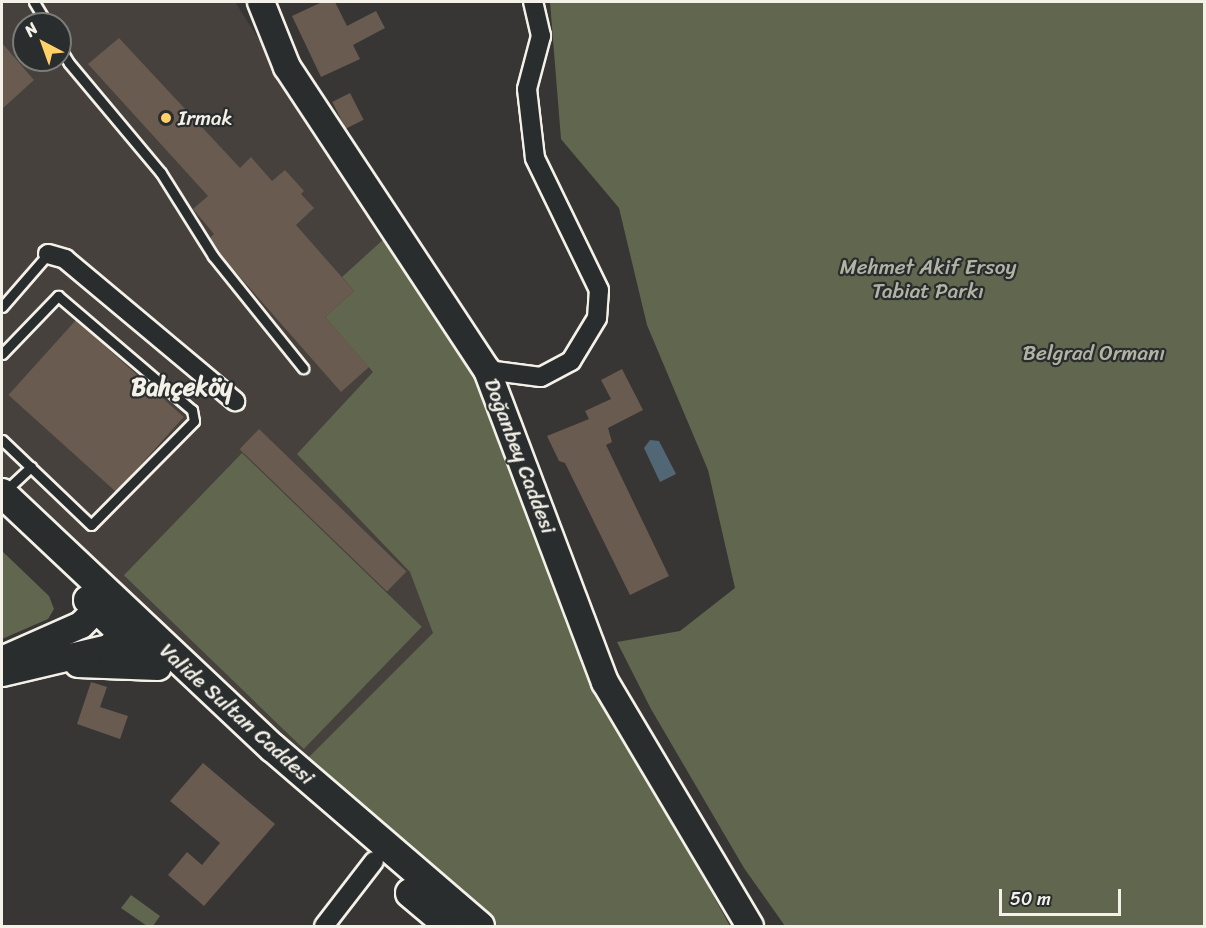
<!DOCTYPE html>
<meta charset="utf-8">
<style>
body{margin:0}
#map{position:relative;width:1206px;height:928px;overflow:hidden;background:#373635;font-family:Sriracha,sans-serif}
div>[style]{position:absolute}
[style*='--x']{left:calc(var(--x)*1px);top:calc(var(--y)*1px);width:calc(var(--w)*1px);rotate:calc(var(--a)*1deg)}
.built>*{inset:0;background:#46413d}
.green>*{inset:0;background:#61674e;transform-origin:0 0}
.water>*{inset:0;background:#526776}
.building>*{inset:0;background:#695b4f;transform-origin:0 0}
.roads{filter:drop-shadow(2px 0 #f4f1e8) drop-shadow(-2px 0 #f4f1e8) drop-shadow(0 2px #f4f1e8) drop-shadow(0 -2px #f4f1e8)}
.lane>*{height:9px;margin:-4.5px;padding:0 4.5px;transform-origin:4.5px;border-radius:4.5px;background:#2a2d2e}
.street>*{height:18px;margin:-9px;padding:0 9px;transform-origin:9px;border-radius:9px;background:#2a2d2e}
.secondary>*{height:26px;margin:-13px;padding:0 13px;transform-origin:13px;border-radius:13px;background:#2a2d2e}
.primary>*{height:28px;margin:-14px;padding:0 14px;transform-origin:14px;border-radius:14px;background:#2a2d2e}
.dots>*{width:16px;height:16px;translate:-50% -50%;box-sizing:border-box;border:3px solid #2a2d2e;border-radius:50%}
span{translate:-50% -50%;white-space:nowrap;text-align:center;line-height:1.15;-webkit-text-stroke:4.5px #2a2d2e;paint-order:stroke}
.poi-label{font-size:21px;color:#f4f1e8}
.left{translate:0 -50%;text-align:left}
.park-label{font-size:21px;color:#b2b3a3}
.street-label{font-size:21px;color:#f4f1e8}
.quarter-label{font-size:24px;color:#f4f1e8;font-weight:700}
.frame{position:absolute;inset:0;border:3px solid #f4f1e8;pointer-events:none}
.north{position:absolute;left:12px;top:12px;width:60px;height:60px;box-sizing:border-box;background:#2a2d2e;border:2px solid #7b7b78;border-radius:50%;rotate:319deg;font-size:16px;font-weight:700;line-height:24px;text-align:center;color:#f4f1e8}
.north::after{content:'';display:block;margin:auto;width:21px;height:27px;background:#ffd166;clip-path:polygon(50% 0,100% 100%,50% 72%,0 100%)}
.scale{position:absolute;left:999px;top:889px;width:122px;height:27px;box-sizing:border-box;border:3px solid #f4f1e8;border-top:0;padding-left:8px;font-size:18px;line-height:21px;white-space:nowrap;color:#f4f1e8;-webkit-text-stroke:4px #2a2d2e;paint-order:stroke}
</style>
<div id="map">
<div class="built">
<div style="clip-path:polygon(evenodd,2px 2px,235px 2px,479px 384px,582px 659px,730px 926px,388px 839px,2px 478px,2px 2px,24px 24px,60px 24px,60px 60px,24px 60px,24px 24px)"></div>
</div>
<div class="green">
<div style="clip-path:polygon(550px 2px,1204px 2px,1204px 926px,785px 926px,744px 868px,651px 709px,617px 642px,680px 631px,735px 588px,708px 470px,647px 325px,619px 208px,561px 139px)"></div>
<div style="clip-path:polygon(385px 238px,479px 384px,582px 659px,730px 926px,493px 926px,305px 761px,433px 633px,410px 572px,297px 454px,373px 372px,325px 317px,354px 291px,342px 277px)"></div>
<div style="left:242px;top:453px;width:250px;height:170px;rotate:44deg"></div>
<div style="clip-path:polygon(2px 551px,49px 596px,54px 609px,48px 619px,2px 639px)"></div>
<div style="clip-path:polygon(131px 895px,160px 916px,153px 926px,147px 926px,121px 908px)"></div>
</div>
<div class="water">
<div style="clip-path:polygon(650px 440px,659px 441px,676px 474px,660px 482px,644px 448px)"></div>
</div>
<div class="building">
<div style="clip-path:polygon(322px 2px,335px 2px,347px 26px,376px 11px,385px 28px,353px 45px,360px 59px,321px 77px,292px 16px)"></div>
<div style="clip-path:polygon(119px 38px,240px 168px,251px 157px,272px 181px,285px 170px,304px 191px,301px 194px,314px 208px,296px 225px,354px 291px,325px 317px,369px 367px,341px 392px,218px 252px,210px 238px,214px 234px,193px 209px,208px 196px,88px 64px)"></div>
<div style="clip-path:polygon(2px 43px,34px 80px,2px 109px)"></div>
<div style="left:350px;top:93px;width:30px;height:20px;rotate:63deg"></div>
<div style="left:76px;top:320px;width:145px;height:101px;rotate:42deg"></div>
<div style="clip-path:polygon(622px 369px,643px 410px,608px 428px,612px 442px,606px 445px,669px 576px,630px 595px,565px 463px,559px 461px,547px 436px,589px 419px,585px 411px,611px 399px,601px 380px)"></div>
<div style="left:259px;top:429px;width:205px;height:28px;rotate:44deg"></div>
<div style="clip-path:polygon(91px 682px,107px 687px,100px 707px,128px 716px,120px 739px,77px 724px)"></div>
<div style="clip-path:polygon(203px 763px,275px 824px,204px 906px,168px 875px,187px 852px,202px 865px,220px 843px,170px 801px)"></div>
</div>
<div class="roads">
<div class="lane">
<div style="--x:34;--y:2;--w:26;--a:59"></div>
<div style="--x:60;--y:48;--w:17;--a:59"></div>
<div style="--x:69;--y:63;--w:143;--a:50.1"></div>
<div style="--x:161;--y:173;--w:98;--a:57.9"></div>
<div style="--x:213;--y:256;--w:144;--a:51.2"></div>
<div style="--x:2;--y:307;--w:70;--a:-49"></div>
<div style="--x:2;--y:354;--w:81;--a:-46"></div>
<div style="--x:58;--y:296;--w:176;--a:40.4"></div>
<div style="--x:192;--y:410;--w:11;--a:80"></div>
<div style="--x:194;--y:421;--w:146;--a:134.7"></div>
<div style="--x:91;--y:525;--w:123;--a:-136.3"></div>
<div style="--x:4;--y:492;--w:37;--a:-43"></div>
</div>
<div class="street">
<div style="--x:48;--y:254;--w:18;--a:16"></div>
<div style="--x:65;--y:259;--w:222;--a:39.9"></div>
<div style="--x:487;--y:370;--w:54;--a:7.4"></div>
<div style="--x:541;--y:377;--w:34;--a:-28"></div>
<div style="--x:571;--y:361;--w:50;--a:-58.8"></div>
<div style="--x:597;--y:318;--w:28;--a:-86"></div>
<div style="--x:599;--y:290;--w:147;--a:-115.9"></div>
<div style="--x:535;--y:158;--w:69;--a:-96.6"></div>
<div style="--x:527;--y:89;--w:55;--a:-75.2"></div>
<div style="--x:541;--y:36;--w:35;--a:-103"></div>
<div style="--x:324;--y:926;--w:82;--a:-52.4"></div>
</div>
<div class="secondary">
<div style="--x:261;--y:2;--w:70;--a:68.2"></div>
<div style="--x:287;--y:67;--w:363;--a:56.6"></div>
<div style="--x:487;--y:370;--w:334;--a:69.3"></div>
<div style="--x:605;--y:682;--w:284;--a:59.3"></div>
<div style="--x:2;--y:660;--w:86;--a:-23.9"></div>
<div style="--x:81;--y:625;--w:23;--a:-45"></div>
<div style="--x:78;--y:664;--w:80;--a:2.1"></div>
<div style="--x:2;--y:673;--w:110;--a:-13.2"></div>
<div style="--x:109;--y:648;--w:19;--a:-47"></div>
<div style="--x:122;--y:634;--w:20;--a:-75"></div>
</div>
<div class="primary">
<div style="--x:2;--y:493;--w:372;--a:43.3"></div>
<div style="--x:273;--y:748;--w:273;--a:40.7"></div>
<div style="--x:88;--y:600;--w:92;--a:44.1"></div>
<div style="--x:410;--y:893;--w:51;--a:40.2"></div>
</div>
</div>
<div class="dots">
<div style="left:166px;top:118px;background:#ffd166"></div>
</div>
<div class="poi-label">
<span class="left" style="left:178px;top:118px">Irmak</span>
</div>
<div class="park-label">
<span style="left:928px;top:279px">Mehmet Akif Ersoy<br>Tabiat Parkı</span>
<span style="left:1094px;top:353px">Belgrad Ormanı</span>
</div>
<div class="street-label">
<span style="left:520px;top:456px;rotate:69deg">Doğanbey Caddesi</span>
<span style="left:237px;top:714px;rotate:42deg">Valide Sultan Caddesi</span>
</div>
<div class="quarter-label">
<span style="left:182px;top:388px">Bahçeköy</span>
</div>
<div class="frame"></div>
<div class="north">N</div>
<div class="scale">50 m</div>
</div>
